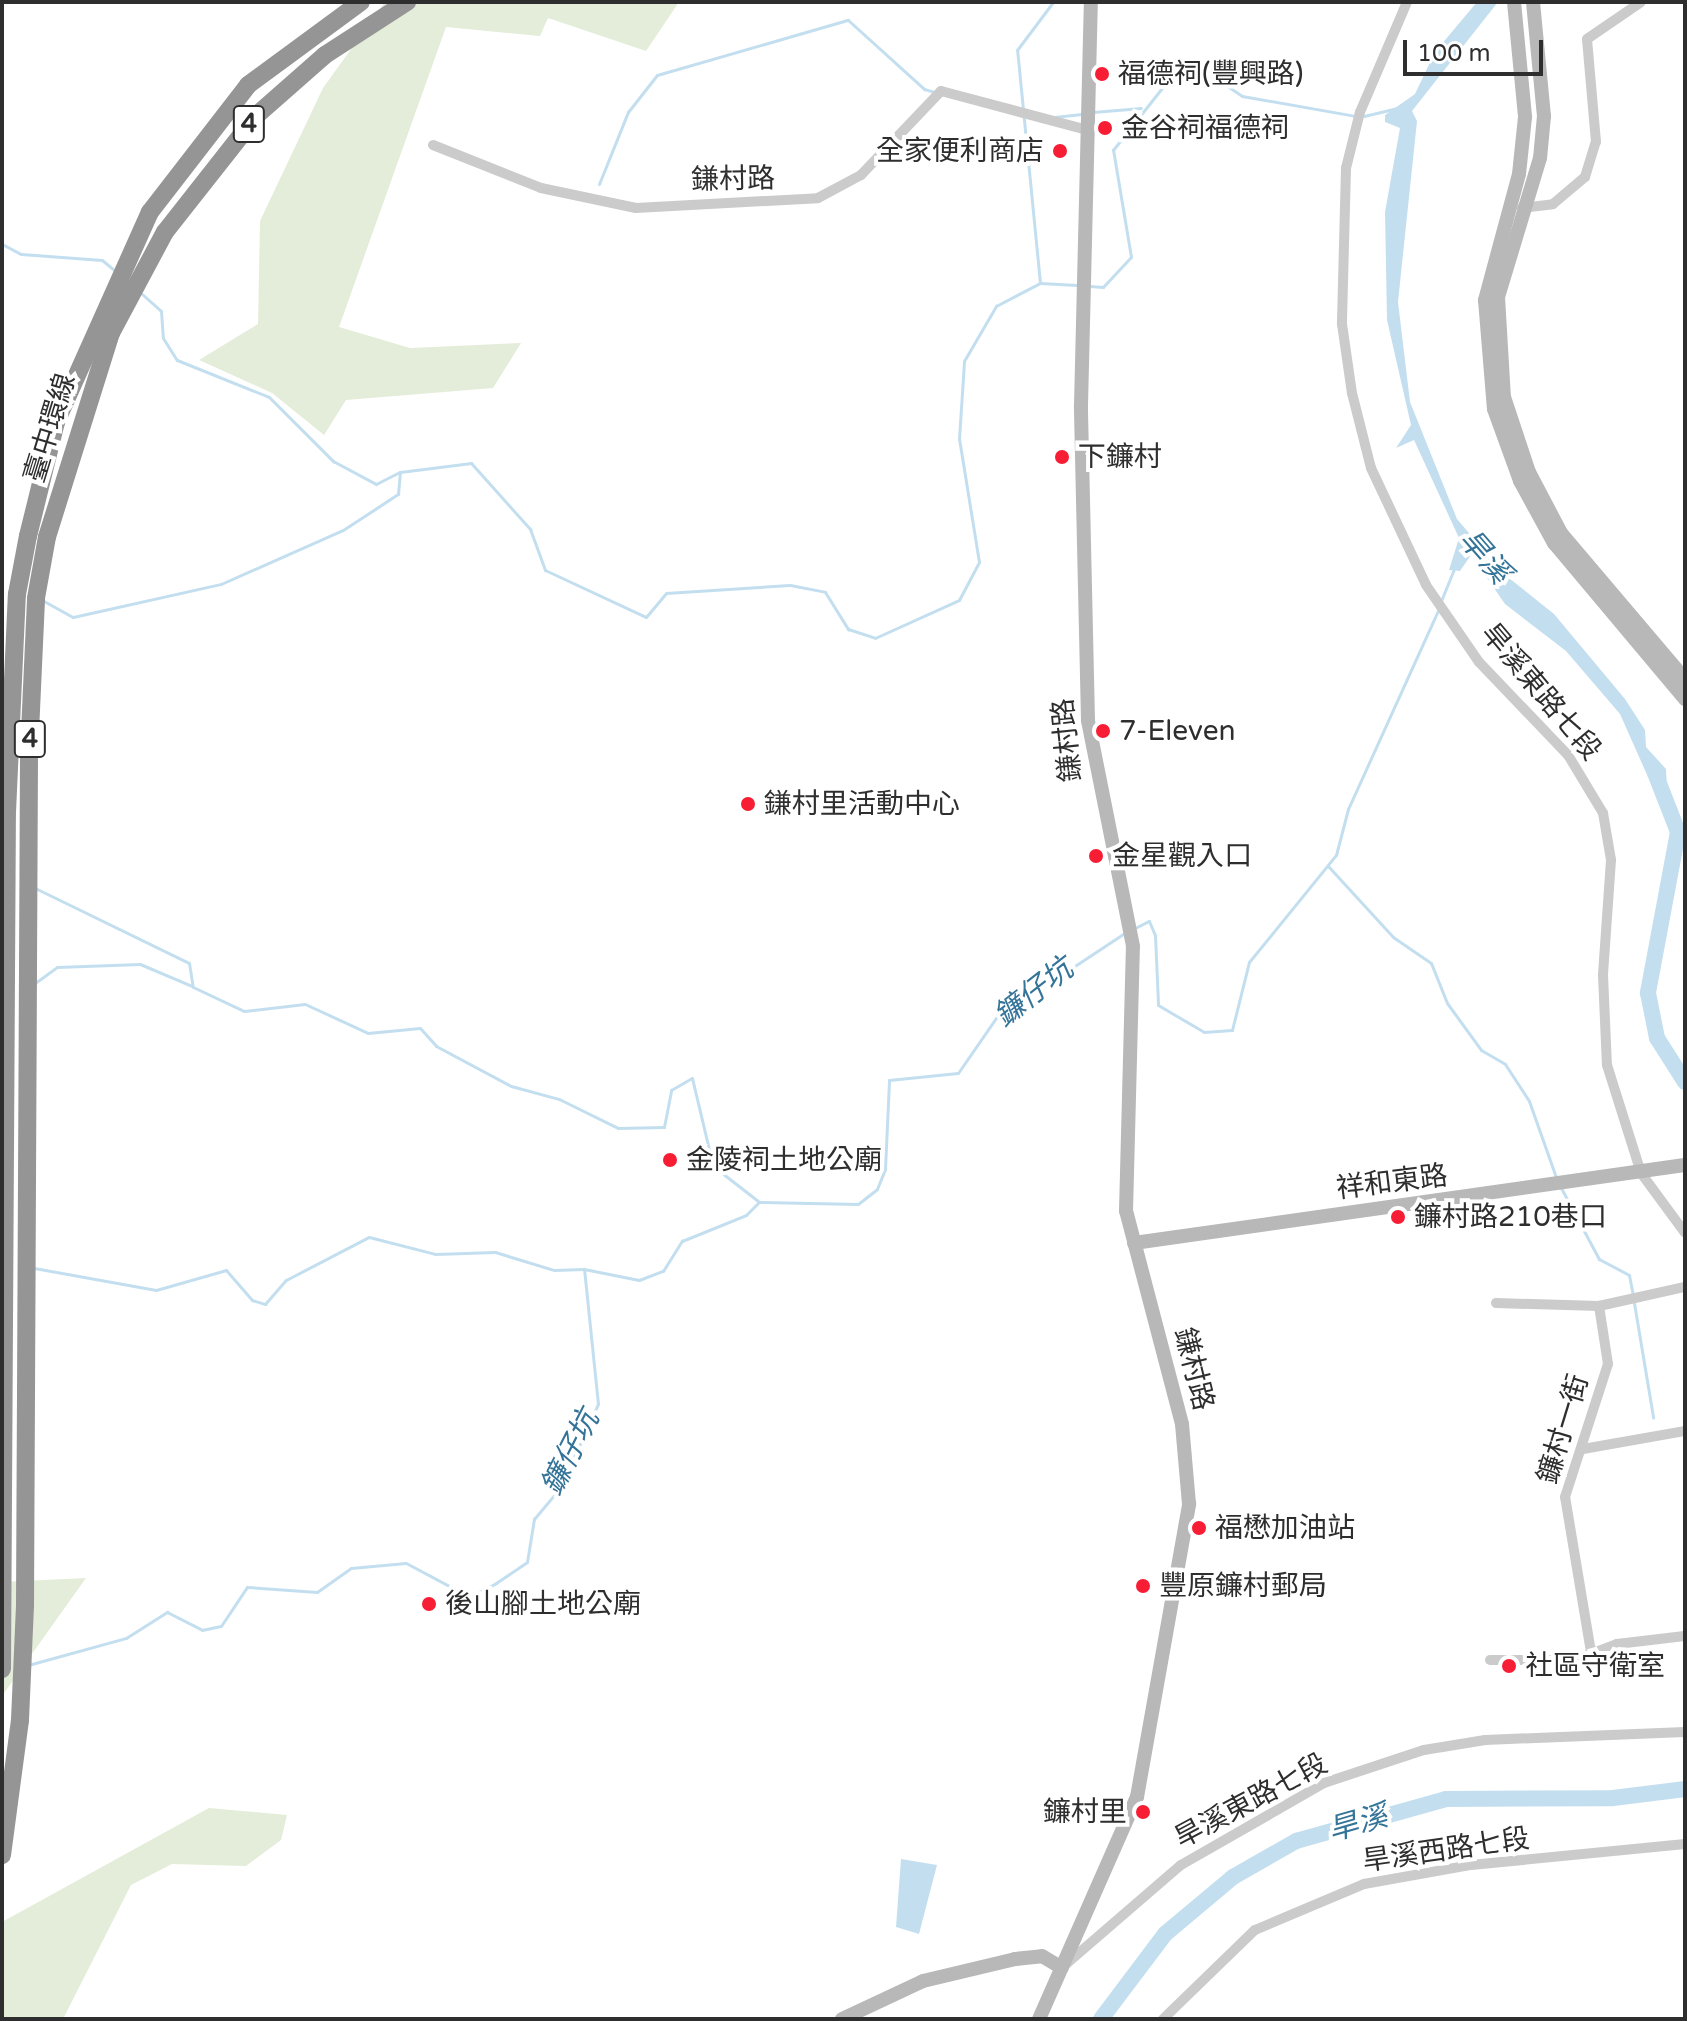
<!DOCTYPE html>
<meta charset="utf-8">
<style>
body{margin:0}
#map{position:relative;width:1687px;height:2021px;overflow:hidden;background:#fff;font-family:"Varela Round","Noto Sans TC",sans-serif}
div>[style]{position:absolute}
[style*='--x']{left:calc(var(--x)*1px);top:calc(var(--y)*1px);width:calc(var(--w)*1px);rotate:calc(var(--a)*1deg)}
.green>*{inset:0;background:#e4edd9}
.water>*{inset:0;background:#c3dfef}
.stream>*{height:3px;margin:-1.5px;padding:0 1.5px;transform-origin:1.5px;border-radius:1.5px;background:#c3dfef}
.river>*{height:16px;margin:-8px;padding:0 8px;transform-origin:8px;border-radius:8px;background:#c3dfef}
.street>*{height:10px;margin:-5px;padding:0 5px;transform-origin:5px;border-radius:5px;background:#cbcbcb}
.secondary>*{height:14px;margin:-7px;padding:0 7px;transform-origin:7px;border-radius:7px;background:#b8b8b8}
.highway>*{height:18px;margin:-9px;padding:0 9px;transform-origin:9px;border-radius:9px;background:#959595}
.dots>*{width:22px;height:22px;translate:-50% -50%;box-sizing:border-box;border:4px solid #fff;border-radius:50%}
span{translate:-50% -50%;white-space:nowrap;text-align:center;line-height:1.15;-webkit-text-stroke:8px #fff;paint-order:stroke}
.shield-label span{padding:2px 6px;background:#fff;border:2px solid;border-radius:6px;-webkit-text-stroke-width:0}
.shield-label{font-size:26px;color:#2e2e2e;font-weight:700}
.poi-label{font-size:28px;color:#2e2e2e}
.left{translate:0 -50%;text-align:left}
.right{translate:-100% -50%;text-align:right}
.street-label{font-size:28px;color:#2e2e2e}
.water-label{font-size:30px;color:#347498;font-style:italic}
.frame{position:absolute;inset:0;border:4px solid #2e2e2e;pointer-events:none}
.scale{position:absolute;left:1403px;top:40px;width:140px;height:36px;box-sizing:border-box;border:4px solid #2e2e2e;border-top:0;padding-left:10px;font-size:24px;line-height:28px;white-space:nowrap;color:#2e2e2e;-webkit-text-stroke:6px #fff;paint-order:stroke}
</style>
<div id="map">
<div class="green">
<div style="clip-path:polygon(385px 2px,679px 2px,646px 51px,548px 18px,540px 36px,446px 27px,339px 327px,410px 348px,521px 343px,493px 388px,346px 400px,324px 435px,272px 393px,199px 360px,258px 324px,260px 221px,323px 88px)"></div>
<div style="clip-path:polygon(86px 1578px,2px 1696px,2px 1582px)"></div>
<div style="clip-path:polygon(209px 1808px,287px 1815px,281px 1840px,246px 1866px,172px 1864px,131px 1885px,63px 2019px,2px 2019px,2px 1922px)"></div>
</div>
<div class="water">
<div style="clip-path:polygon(1477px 2px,1498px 2px,1412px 111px,1417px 121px,1398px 302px,1410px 402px,1457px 519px,1504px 574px,1554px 614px,1625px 699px,1645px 730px,1646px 747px,1666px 769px,1667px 791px,1648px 777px,1620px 714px,1566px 651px,1505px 604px,1471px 555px,1460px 571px,1449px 570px,1459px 538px,1414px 440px,1396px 448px,1411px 425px,1387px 320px,1385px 212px,1400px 128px,1385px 122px,1385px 115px,1415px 94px,1435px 52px)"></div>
<div style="clip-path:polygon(901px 1859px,937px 1865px,919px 1934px,896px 1927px)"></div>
</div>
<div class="stream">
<div style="--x:1093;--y:112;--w:48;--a:-4.8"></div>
<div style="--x:1364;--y:116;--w:43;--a:-13.4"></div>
<div style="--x:1054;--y:117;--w:28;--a:-6"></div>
<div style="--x:599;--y:184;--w:78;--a:-68.1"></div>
<div style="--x:628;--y:112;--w:47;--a:-51.9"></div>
<div style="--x:657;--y:75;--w:199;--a:-16.1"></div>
<div style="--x:848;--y:20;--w:103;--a:42.2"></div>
<div style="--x:924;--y:89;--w:15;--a:16"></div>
<div style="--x:2;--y:244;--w:21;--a:28"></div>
<div style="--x:21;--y:254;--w:81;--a:4.2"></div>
<div style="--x:102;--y:260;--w:17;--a:40"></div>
<div style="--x:1040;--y:283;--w:234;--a:-95.6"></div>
<div style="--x:1017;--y:50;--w:60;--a:-53.1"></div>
<div style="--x:1089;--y:286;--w:14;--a:4"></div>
<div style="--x:1103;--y:287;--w:41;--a:-47"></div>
<div style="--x:1131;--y:257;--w:109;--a:-99.5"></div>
<div style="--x:1113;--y:150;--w:85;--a:-51.7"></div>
<div style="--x:1166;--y:83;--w:46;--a:-10.1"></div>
<div style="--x:1211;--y:75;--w:37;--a:34"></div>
<div style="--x:1242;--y:96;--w:116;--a:10"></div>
<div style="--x:142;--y:294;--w:25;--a:42"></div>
<div style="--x:161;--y:311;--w:27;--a:86"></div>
<div style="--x:163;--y:338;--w:26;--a:58"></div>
<div style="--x:177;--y:360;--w:99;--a:21.9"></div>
<div style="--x:269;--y:397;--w:91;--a:45"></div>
<div style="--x:333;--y:461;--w:49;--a:28.1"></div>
<div style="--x:376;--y:484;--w:27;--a:-27"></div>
<div style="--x:400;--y:472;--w:72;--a:-7.2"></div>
<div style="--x:471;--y:463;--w:89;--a:48.2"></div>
<div style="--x:530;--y:529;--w:44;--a:69.9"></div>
<div style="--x:545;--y:570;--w:111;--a:25"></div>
<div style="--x:646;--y:617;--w:31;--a:-50"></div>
<div style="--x:666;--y:593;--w:124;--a:-3.7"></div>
<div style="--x:790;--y:585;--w:36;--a:11"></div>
<div style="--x:825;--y:592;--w:44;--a:58.1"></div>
<div style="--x:848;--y:629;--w:28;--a:18"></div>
<div style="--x:875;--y:638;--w:92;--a:-24.3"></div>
<div style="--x:959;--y:600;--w:43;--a:-62.2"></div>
<div style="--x:979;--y:562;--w:125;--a:-99.2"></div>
<div style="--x:959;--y:439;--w:78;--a:-86.3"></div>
<div style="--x:964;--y:361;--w:64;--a:-59.8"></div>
<div style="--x:996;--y:306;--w:50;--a:-27.6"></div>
<div style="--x:1040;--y:283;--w:37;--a:3"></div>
<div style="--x:42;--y:600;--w:35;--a:29"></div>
<div style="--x:73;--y:617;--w:152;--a:-12.6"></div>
<div style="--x:221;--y:584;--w:133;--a:-23.9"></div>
<div style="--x:343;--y:530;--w:66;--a:-33.2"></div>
<div style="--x:398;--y:494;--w:22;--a:-85"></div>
<div style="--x:1441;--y:601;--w:37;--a:-68"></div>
<div style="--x:1328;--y:866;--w:96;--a:47.5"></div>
<div style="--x:1393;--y:937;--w:46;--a:34.4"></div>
<div style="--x:1431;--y:963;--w:43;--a:68.2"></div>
<div style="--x:1447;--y:1003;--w:58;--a:54.1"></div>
<div style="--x:1481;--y:1050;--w:28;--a:30"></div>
<div style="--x:1505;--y:1064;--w:44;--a:57"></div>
<div style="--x:1529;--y:1101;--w:84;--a:70.5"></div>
<div style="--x:35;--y:888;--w:171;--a:26"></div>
<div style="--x:189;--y:963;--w:24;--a:81"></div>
<div style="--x:193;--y:987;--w:56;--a:25.2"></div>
<div style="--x:244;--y:1011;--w:61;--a:-6.5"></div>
<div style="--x:305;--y:1004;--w:69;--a:24.7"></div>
<div style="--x:368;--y:1033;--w:52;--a:-5.5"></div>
<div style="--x:420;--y:1028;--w:24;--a:48"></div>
<div style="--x:436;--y:1046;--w:85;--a:28.1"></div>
<div style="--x:511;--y:1086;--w:50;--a:15.2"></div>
<div style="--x:559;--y:1099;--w:66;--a:26.2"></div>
<div style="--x:618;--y:1128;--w:46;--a:-1.2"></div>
<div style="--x:664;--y:1127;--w:38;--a:-79"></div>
<div style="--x:671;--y:1090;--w:24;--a:-30"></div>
<div style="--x:692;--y:1078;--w:90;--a:76.6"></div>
<div style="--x:713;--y:1166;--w:57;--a:37.9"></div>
<div style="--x:1133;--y:929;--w:18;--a:-27"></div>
<div style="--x:1149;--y:921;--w:15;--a:67"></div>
<div style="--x:1155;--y:935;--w:70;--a:87.5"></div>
<div style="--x:1158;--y:1005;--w:53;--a:30.4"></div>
<div style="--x:1204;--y:1032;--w:28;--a:-4"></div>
<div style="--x:1232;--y:1030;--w:70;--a:-76"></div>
<div style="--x:1249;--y:962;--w:138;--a:-50.9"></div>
<div style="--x:1336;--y:855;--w:48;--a:-75.4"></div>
<div style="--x:1348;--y:809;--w:221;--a:-65.6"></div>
<div style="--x:35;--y:983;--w:27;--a:-36"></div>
<div style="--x:57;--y:967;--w:83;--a:-2.1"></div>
<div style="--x:140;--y:964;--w:56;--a:22.9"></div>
<div style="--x:1560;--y:1186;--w:83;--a:61.9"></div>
<div style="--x:1599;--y:1259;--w:34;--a:28"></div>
<div style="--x:1629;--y:1275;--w:20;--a:79"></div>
<div style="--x:34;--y:1268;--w:124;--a:10.2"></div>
<div style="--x:156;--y:1290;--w:73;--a:-15.9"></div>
<div style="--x:226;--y:1270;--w:40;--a:49"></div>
<div style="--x:252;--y:1300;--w:14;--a:17"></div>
<div style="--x:265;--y:1304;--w:32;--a:-49"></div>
<div style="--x:286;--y:1280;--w:93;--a:-27.4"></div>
<div style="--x:369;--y:1237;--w:68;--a:14.4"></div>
<div style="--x:435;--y:1254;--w:60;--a:-1.9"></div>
<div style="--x:495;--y:1252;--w:62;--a:17"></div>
<div style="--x:554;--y:1270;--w:30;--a:-2"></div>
<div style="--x:1634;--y:1303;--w:116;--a:80.5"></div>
<div style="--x:28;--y:1665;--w:102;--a:-15.4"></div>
<div style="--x:126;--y:1638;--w:49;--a:-32.4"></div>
<div style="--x:167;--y:1612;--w:39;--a:27"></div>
<div style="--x:202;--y:1630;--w:19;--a:-12"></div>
<div style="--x:221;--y:1626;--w:47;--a:-56.3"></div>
<div style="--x:247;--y:1587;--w:70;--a:4.1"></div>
<div style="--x:317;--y:1592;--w:42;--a:-35.2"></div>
<div style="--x:351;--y:1568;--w:55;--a:-5.2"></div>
<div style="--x:406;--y:1563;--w:72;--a:28"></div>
<div style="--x:470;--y:1597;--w:30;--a:-28"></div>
<div style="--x:496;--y:1583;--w:37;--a:-34"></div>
<div style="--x:527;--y:1562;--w:44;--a:-80.8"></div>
<div style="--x:534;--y:1519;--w:40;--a:-50"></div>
<div style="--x:560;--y:1488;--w:92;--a:-65.7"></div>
<div style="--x:598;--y:1404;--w:136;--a:-95.9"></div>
<div style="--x:584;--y:1269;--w:56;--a:11.3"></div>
<div style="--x:639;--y:1280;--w:26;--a:-21"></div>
<div style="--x:663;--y:1271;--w:36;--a:-58"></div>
<div style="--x:682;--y:1241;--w:69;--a:-22.1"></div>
<div style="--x:746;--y:1215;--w:18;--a:-45"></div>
<div style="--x:759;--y:1202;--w:99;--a:1.2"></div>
<div style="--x:858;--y:1204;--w:24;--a:-38"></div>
<div style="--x:877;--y:1189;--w:22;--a:-68"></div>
<div style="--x:885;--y:1169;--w:89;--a:-87.4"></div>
<div style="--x:889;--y:1080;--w:69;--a:-5.8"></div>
<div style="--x:958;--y:1073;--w:67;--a:-55.4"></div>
<div style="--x:996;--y:1018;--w:156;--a:-33.5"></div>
</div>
<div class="river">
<div style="--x:1655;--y:773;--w:63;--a:68.7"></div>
<div style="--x:1678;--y:832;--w:164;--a:100.6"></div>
<div style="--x:1648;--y:993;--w:46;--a:78.7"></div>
<div style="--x:1657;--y:1038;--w:52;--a:57.5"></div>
<div style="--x:1101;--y:2019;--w:106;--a:-53"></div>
<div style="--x:1165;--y:1934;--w:89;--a:-40"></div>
<div style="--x:1233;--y:1877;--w:73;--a:-29.7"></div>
<div style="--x:1296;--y:1841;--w:156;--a:-15.6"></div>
<div style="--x:1446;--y:1799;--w:167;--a:-0.3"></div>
<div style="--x:1613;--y:1798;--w:73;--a:-7.1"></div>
</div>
<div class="street">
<div style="--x:1407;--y:2;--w:120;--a:113.1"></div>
<div style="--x:1360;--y:112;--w:58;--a:104"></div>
<div style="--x:1346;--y:168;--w:156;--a:91.5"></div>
<div style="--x:1342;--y:324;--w:70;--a:81.8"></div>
<div style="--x:1352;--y:393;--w:77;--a:75.8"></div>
<div style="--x:1371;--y:468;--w:129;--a:64.8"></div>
<div style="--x:1426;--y:585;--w:93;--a:55.5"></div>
<div style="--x:1479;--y:662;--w:129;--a:46.3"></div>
<div style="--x:1568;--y:755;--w:68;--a:58.9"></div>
<div style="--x:1603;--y:813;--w:48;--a:80.3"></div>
<div style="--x:1611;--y:860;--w:115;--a:94"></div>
<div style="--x:1603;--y:975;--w:90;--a:87.5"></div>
<div style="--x:1607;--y:1065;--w:113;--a:72.5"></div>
<div style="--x:1641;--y:1173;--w:74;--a:53.7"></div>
<div style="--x:433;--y:145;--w:116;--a:21.7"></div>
<div style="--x:541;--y:188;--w:97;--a:11.9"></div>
<div style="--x:636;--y:208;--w:182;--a:-3.1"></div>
<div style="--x:818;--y:198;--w:49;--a:-28.1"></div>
<div style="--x:861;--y:175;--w:116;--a:-46.4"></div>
<div style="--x:941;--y:91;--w:148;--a:14.9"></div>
<div style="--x:1522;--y:208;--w:31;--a:-7"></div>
<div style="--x:1553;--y:204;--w:42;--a:-40.2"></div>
<div style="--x:1585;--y:177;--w:37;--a:-73"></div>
<div style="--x:1596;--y:142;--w:103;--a:-95"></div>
<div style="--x:1587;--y:39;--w:65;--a:-34.4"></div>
<div style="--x:1496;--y:1303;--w:103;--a:1.7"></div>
<div style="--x:1599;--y:1306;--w:88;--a:-12.5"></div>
<div style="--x:1583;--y:1449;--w:104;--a:-10"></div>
<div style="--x:1591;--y:1652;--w:157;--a:-99.5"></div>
<div style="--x:1565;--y:1497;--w:140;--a:-72.1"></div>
<div style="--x:1608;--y:1364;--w:59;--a:-98.8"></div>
<div style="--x:1490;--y:1660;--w:85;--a:0"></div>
<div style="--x:1575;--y:1660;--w:45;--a:-20.9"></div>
<div style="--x:1617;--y:1644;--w:68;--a:-6.7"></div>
<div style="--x:1065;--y:1965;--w:153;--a:-40.8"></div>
<div style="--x:1181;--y:1865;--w:165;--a:-29.8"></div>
<div style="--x:1324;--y:1783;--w:105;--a:-18.3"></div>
<div style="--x:1424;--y:1750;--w:62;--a:-9.3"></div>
<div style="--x:1485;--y:1740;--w:200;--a:-2.3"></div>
<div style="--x:1163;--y:2019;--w:128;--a:-44.1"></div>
<div style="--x:1255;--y:1930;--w:118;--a:-22.9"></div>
<div style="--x:1364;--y:1884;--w:109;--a:-10.1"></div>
<div style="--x:1471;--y:1865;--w:215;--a:-5.6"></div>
</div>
<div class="secondary">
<div style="--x:1514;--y:2;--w:116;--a:84.5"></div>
<div style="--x:1525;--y:117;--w:57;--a:96"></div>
<div style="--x:1519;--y:174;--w:131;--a:105.1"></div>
<div style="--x:1485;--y:300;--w:109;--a:85.3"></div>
<div style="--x:1494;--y:409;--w:77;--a:70.1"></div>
<div style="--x:1520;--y:481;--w:71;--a:61.3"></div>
<div style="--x:1554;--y:543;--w:204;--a:50"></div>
<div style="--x:1533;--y:2;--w:115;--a:84.5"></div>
<div style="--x:1544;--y:116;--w:42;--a:95.4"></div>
<div style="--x:1540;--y:158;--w:145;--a:106.8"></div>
<div style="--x:1498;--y:297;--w:100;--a:86.6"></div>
<div style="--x:1504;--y:397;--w:79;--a:71.6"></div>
<div style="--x:1529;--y:472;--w:69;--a:62.3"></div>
<div style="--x:1561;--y:533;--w:192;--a:49.7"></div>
<div style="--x:1134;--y:1243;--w:556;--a:-8.06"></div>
<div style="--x:842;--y:2019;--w:89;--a:-25.1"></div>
<div style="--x:923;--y:1981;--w:95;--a:-13.4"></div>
<div style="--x:1015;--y:1959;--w:27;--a:-6"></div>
<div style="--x:1042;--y:1956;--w:23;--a:31"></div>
<div style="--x:1039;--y:2019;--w:243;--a:-66.2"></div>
<div style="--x:1137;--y:1797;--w:298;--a:-79.9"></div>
<div style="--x:1189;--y:1504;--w:80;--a:-95"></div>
<div style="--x:1182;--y:1424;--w:220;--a:-104.7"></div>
<div style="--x:1126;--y:1211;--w:265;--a:-88.5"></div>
<div style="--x:1133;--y:946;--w:230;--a:-101.3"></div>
<div style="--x:1088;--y:720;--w:315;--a:-91.3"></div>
<div style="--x:1081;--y:405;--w:403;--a:-88.6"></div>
</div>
<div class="highway">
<div style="--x:2;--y:1669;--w:857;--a:-89.67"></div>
<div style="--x:7;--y:812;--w:218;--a:-87.4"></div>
<div style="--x:17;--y:594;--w:59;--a:-79.3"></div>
<div style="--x:28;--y:536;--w:117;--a:-76.2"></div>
<div style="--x:56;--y:422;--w:230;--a:-65.9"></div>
<div style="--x:150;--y:212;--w:160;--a:-52.3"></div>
<div style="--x:248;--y:85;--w:140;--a:-36.3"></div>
<div style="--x:2;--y:1855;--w:136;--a:-82.4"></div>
<div style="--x:20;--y:1720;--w:114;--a:-87.5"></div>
<div style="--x:25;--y:1606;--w:852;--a:-89.73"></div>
<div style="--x:29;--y:754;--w:156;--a:-87.4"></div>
<div style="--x:36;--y:598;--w:62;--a:-79.8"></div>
<div style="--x:47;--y:537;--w:214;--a:-72.6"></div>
<div style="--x:111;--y:333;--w:115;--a:-61.9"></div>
<div style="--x:165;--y:232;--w:150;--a:-51.8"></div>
<div style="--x:258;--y:114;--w:89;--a:-41.4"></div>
<div style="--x:325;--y:55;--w:98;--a:-32.9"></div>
</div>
<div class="dots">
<div style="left:1102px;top:74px;background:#f71d34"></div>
<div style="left:1105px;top:128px;background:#f71d34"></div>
<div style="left:1060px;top:151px;background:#f71d34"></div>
<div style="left:1062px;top:457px;background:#f71d34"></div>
<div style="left:1103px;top:731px;background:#f71d34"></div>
<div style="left:748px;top:804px;background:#f71d34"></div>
<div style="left:1096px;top:856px;background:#f71d34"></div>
<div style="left:670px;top:1160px;background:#f71d34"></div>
<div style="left:1398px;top:1217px;background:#f71d34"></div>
<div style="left:1199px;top:1528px;background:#f71d34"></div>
<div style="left:1143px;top:1586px;background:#f71d34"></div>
<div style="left:429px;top:1604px;background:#f71d34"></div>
<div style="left:1509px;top:1666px;background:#f71d34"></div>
<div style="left:1143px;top:1812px;background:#f71d34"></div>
</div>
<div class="shield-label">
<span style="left:249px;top:124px">4</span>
<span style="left:30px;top:739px">4</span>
</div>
<div class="poi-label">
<span class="left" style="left:1118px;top:74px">福德祠(豐興路)</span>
<span class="left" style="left:1121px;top:128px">金谷祠福德祠</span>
<span class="right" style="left:1044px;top:151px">全家便利商店</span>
<span class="left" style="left:1078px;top:457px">下鐮村</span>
<span class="left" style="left:1119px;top:731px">7-Eleven</span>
<span class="left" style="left:764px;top:804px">鎌村里活動中心</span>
<span class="left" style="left:1112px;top:856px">金星觀入口</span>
<span class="left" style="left:686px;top:1160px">金陵祠土地公廟</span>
<span class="left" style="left:1414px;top:1217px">鐮村路210巷口</span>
<span class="left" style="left:1215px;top:1528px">福懋加油站</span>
<span class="left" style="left:1159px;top:1586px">豐原鐮村郵局</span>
<span class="left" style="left:445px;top:1604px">後山腳土地公廟</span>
<span class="left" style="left:1525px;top:1666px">社區守衛室</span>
<span class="right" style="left:1127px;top:1812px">鐮村里</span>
</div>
<div class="street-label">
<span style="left:733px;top:179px;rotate:-1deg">鎌村路</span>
<span style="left:50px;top:428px;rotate:-73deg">臺中環線</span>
<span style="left:1541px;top:692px;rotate:50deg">旱溪東路七段</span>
<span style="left:1067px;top:740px;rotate:-96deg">鎌村路</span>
<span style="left:1392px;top:1182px;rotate:-7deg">祥和東路</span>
<span style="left:1194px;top:1369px;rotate:76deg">鎌村路</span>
<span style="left:1563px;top:1429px;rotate:-73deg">鐮村一街</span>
<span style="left:1251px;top:1801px;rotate:-28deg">旱溪東路七段</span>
<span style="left:1446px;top:1850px;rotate:-8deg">旱溪西路七段</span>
</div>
<div class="water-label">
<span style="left:1484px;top:557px;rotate:49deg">旱溪</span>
<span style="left:1034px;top:993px;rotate:-38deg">鐮仔坑</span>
<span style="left:571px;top:1453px;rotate:-63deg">鐮仔坑</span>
<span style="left:1358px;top:1824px;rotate:-16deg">旱溪</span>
</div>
<div class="frame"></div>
<div class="scale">100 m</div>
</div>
